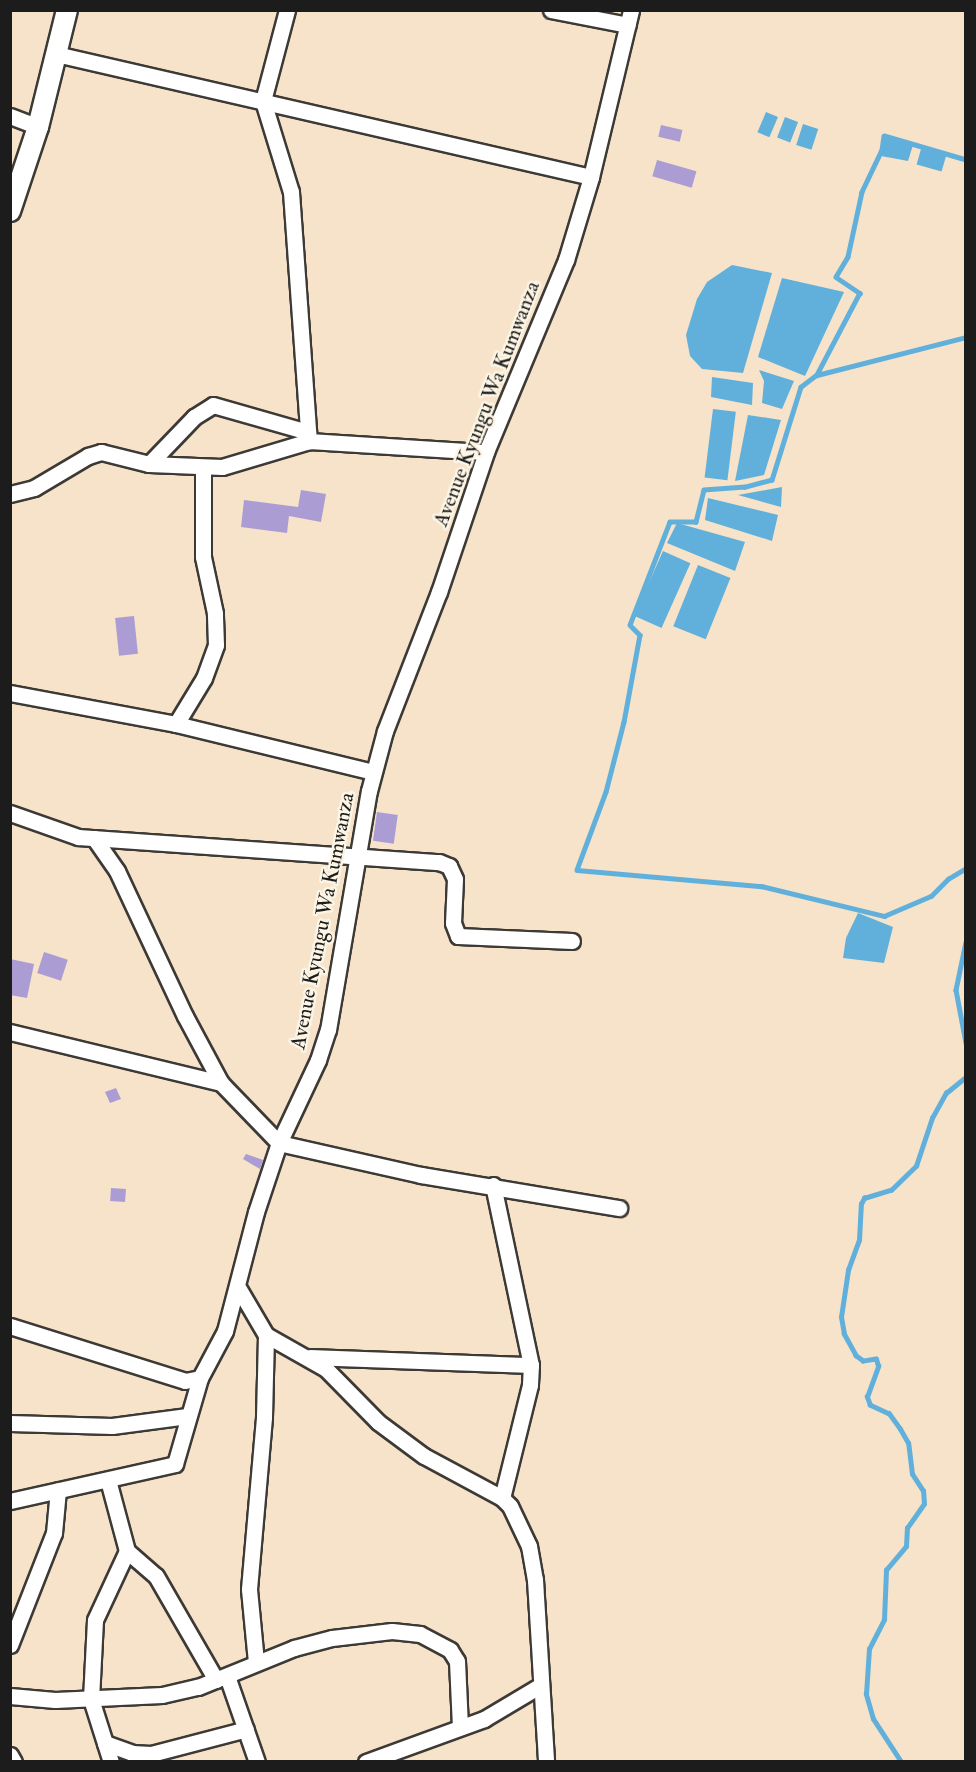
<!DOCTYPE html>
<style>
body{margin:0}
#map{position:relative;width:976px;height:1772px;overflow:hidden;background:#f6e3c9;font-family:"IM FELL Double Pica",serif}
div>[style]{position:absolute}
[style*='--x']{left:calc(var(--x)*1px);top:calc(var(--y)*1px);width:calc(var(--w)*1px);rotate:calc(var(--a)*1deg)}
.water>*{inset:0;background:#61b0db;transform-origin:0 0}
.stream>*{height:4.5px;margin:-2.25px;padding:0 2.25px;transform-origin:2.25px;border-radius:2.25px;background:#61b0db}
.building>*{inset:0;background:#ab9dd3;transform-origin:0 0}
.roads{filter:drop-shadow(2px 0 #3d3a36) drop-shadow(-2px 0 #3d3a36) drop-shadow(0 2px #3d3a36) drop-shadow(0 -2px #3d3a36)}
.minor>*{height:15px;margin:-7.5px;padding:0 7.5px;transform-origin:7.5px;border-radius:7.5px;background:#fff}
.tertiary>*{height:20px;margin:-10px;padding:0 10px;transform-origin:10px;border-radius:10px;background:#fff}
span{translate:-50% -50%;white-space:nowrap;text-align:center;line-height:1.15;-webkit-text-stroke:5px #fcf5e5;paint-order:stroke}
.street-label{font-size:21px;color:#1c1c1c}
.frame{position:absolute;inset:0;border:12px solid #1c1c1c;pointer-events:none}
</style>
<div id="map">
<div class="water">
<div style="left:766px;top:112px;width:13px;height:22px;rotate:23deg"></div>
<div style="left:785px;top:117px;width:14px;height:22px;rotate:21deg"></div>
<div style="left:803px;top:124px;width:16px;height:22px;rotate:18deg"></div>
<div style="clip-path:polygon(884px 136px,913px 145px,908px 161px,881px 156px)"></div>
<div style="left:921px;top:149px;width:26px;height:16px;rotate:16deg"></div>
<div style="clip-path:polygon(732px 265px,772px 273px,743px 373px,702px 369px,690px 356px,686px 335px,697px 299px,707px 282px)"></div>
<div style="clip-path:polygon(782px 278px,844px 292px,805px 376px,758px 357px)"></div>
<div style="clip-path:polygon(759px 370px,794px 381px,782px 409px,762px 403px,764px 381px)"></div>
<div style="clip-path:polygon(712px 377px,753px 383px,752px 405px,711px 397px)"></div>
<div style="left:713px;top:409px;width:23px;height:69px;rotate:7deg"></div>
<div style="clip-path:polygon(748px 415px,781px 420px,764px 475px,735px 481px)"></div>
<div style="clip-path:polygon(782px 487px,781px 507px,738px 495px)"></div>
<div style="clip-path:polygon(708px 498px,778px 515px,772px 541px,705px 520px)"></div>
<div style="clip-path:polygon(677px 523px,745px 542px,735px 571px,667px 543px)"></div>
<div style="left:663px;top:551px;width:30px;height:71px;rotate:24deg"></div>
<div style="left:698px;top:565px;width:35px;height:66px;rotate:22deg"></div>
<div style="clip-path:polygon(858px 913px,893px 927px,884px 963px,843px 958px,846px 938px)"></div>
</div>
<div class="stream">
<div style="--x:966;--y:160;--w:85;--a:-163.7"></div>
<div style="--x:884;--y:136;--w:14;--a:98"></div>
<div style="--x:882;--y:150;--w:47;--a:115.5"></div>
<div style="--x:862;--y:192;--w:66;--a:102.2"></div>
<div style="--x:848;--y:257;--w:23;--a:121"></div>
<div style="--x:836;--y:277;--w:29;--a:34"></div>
<div style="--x:860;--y:293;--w:93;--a:117.7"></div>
<div style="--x:817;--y:375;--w:20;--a:143"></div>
<div style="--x:801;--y:387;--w:97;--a:107.3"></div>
<div style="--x:772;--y:480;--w:28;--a:165"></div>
<div style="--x:745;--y:487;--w:41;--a:175.8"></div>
<div style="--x:704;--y:490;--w:33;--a:104"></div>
<div style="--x:696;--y:522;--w:26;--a:180"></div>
<div style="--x:670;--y:522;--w:110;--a:111.2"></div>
<div style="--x:630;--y:625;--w:14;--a:45"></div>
<div style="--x:640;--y:635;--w:88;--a:100.4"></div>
<div style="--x:624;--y:722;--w:72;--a:104.4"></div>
<div style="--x:606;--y:792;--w:83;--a:110.4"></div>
<div style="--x:577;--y:870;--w:185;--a:5"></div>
<div style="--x:761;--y:886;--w:127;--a:13.7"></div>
<div style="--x:884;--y:916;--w:51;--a:-23.1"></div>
<div style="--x:931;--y:896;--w:24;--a:-45"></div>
<div style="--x:948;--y:879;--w:21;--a:-31"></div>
<div style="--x:817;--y:375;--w:154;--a:-14.3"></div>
<div style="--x:966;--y:942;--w:49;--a:101.8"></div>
<div style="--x:956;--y:990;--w:54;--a:79.3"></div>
<div style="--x:901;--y:1762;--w:51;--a:-123.1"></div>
<div style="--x:873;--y:1719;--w:26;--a:-106"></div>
<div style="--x:866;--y:1694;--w:45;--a:-86.2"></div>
<div style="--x:869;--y:1649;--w:33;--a:-63"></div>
<div style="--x:884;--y:1620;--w:50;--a:-87.7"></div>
<div style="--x:886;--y:1570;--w:31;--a:-50"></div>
<div style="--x:906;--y:1546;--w:18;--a:-87"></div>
<div style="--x:907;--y:1528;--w:29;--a:-55"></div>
<div style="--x:924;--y:1504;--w:13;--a:-94"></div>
<div style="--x:923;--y:1491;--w:20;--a:-123"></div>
<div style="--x:912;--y:1474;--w:31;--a:-97"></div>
<div style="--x:908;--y:1443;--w:16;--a:-120"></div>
<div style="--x:900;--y:1429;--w:19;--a:-126"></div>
<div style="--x:889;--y:1414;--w:21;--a:-155"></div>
<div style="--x:870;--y:1405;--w:9;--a:-111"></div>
<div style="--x:867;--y:1397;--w:33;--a:-70"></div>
<div style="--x:878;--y:1366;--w:7;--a:-106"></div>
<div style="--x:876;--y:1359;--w:13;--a:171"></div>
<div style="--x:863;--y:1361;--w:9;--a:-144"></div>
<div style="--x:856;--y:1356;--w:25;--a:-119"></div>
<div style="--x:844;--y:1334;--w:17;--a:-100"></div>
<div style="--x:841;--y:1317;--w:48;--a:-81.5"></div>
<div style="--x:848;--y:1270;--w:32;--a:-70"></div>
<div style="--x:859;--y:1240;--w:36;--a:-87"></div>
<div style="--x:861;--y:1204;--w:7;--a:-63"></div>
<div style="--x:864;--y:1198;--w:28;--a:-17"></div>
<div style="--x:891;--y:1190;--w:35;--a:-44"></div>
<div style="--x:916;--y:1166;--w:51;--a:-71.6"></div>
<div style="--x:932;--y:1118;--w:29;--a:-61"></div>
<div style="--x:946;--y:1093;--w:26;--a:-39"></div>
</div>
<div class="building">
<div style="left:661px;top:125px;width:22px;height:12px;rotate:13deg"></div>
<div style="left:657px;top:160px;width:41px;height:17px;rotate:16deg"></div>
<div style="clip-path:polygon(301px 490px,326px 494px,321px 522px,289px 516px,287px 533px,241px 527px,244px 500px,298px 507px)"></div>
<div style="left:134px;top:616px;width:38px;height:19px;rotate:84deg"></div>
<div style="left:377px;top:812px;width:21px;height:29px;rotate:8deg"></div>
<div style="left:44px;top:952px;width:25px;height:22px;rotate:18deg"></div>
<div style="clip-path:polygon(10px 959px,34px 964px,27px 998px,10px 995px)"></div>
<div style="clip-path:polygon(116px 1088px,121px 1099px,110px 1103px,105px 1092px)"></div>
<div style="clip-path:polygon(246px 1154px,263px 1160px,260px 1169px,243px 1159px)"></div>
<div style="left:111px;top:1188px;width:15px;height:13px;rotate:4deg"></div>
</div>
<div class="roads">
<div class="minor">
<div style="--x:287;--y:10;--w:94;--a:104.8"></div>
<div style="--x:263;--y:101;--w:95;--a:72.9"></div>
<div style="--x:291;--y:192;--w:250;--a:85.9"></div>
<div style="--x:551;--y:10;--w:78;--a:11"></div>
<div style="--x:56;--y:54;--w:549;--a:12.95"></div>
<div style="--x:10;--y:116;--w:30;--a:21"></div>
<div style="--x:149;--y:464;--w:65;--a:-46.2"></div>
<div style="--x:194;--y:417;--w:22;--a:-32"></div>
<div style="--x:213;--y:405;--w:99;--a:15.9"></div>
<div style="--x:10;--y:494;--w:25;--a:-14"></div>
<div style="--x:34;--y:488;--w:63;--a:-30.7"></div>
<div style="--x:88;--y:456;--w:14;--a:-17"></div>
<div style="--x:101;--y:452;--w:49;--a:14"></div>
<div style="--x:149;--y:464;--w:73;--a:2.4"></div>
<div style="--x:222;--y:467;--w:91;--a:-16.6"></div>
<div style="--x:309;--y:441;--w:177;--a:3.6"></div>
<div style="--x:10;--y:693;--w:169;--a:10.6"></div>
<div style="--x:176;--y:724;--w:203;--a:13.7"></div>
<div style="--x:176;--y:724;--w:54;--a:-58.7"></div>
<div style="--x:204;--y:678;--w:35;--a:-70"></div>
<div style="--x:216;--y:645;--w:32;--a:-92"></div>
<div style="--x:215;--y:613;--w:57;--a:-102.1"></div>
<div style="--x:203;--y:557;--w:90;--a:-90"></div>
<div style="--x:10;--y:813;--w:72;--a:19.4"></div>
<div style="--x:78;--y:837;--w:362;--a:4"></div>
<div style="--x:439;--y:862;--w:11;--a:22"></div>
<div style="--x:449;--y:866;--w:14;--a:65"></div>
<div style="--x:455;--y:879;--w:44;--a:92.6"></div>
<div style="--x:453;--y:923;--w:14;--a:69"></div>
<div style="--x:458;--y:936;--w:114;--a:2.5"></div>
<div style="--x:94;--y:838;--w:40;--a:55.1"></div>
<div style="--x:117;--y:871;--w:160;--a:64.9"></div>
<div style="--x:185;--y:1016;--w:76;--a:61.8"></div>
<div style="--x:221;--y:1083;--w:83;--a:46"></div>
<div style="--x:279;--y:1143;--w:146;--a:12.7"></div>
<div style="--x:421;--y:1175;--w:201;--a:9.5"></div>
<div style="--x:10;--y:1032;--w:217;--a:13.6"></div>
<div style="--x:493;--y:1185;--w:184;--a:78.1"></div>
<div style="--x:531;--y:1365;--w:20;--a:93"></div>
<div style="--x:530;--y:1385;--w:116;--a:103.9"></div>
<div style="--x:239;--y:1289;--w:53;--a:59.6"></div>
<div style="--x:266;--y:1335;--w:69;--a:29.5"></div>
<div style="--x:326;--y:1369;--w:74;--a:45.5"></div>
<div style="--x:378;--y:1422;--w:57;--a:36.5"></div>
<div style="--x:424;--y:1456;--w:89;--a:28.3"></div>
<div style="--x:502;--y:1498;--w:11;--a:45"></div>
<div style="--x:510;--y:1506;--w:44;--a:64.6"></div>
<div style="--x:529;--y:1546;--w:35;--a:80"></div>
<div style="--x:535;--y:1580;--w:182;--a:86.5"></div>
<div style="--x:10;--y:1326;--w:183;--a:17.4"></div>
<div style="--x:185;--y:1381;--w:15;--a:-11"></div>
<div style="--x:310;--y:1357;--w:221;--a:2.1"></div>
<div style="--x:10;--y:1423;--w:102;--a:1.7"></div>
<div style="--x:112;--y:1426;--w:76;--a:-7.6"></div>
<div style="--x:108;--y:1480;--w:73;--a:75"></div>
<div style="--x:127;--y:1551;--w:76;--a:114.9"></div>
<div style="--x:95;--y:1620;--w:79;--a:92.9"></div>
<div style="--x:91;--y:1699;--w:66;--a:72.4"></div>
<div style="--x:10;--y:1501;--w:169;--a:-12.6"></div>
<div style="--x:175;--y:1464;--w:90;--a:-73.8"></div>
<div style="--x:200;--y:1378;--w:53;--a:-62"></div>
<div style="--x:225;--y:1331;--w:123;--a:-75.4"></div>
<div style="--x:256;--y:1212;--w:73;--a:-71.6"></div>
<div style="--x:279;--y:1143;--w:92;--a:-64.8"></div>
<div style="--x:318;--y:1060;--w:32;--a:-72"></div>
<div style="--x:328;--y:1030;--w:242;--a:-80.3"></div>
<div style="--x:369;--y:791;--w:62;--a:-75.1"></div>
<div style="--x:385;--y:731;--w:149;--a:-68.8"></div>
<div style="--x:439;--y:592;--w:148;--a:-71.4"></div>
<div style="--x:486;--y:452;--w:208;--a:-67.4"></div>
<div style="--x:566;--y:260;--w:87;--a:-73.2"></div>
<div style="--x:591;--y:177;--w:172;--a:-76.5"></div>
<div style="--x:127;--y:1551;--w:38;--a:41"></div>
<div style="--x:156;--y:1576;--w:120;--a:60"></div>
<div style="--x:10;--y:1645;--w:120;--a:-68.6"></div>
<div style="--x:54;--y:1533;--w:43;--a:-84.7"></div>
<div style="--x:256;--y:1662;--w:73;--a:-95.5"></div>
<div style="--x:249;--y:1589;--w:173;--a:-85"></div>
<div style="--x:264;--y:1417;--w:82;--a:-88.6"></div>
<div style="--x:227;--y:1676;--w:91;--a:70.8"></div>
<div style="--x:10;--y:1696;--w:45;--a:5.1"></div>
<div style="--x:55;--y:1700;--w:107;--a:-2.7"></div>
<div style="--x:162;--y:1695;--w:37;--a:-13"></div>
<div style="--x:198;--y:1687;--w:104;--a:-22.1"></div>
<div style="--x:294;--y:1648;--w:39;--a:-15"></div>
<div style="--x:332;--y:1638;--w:60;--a:-6.7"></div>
<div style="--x:392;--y:1631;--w:28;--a:6"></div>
<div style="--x:420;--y:1634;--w:34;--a:28"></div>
<div style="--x:450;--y:1650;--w:13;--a:58"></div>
<div style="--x:457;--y:1661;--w:66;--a:87.4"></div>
<div style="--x:105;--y:1743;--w:29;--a:20"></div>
<div style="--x:132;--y:1753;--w:19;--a:3"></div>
<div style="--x:151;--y:1754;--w:98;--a:-14.7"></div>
<div style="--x:10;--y:1755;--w:8;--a:60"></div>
<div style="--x:366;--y:1762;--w:126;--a:-20"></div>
<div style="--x:484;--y:1719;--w:66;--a:-30.8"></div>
</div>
<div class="tertiary">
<div style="--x:10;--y:211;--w:89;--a:-71.6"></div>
<div style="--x:38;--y:127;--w:121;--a:-76.1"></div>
</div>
</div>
<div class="street-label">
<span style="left:487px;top:404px;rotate:-69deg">Avenue Kyungu Wa Kumwanza</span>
<span style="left:323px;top:921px;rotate:-79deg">Avenue Kyungu Wa Kumwanza</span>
</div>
<div class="frame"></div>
</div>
